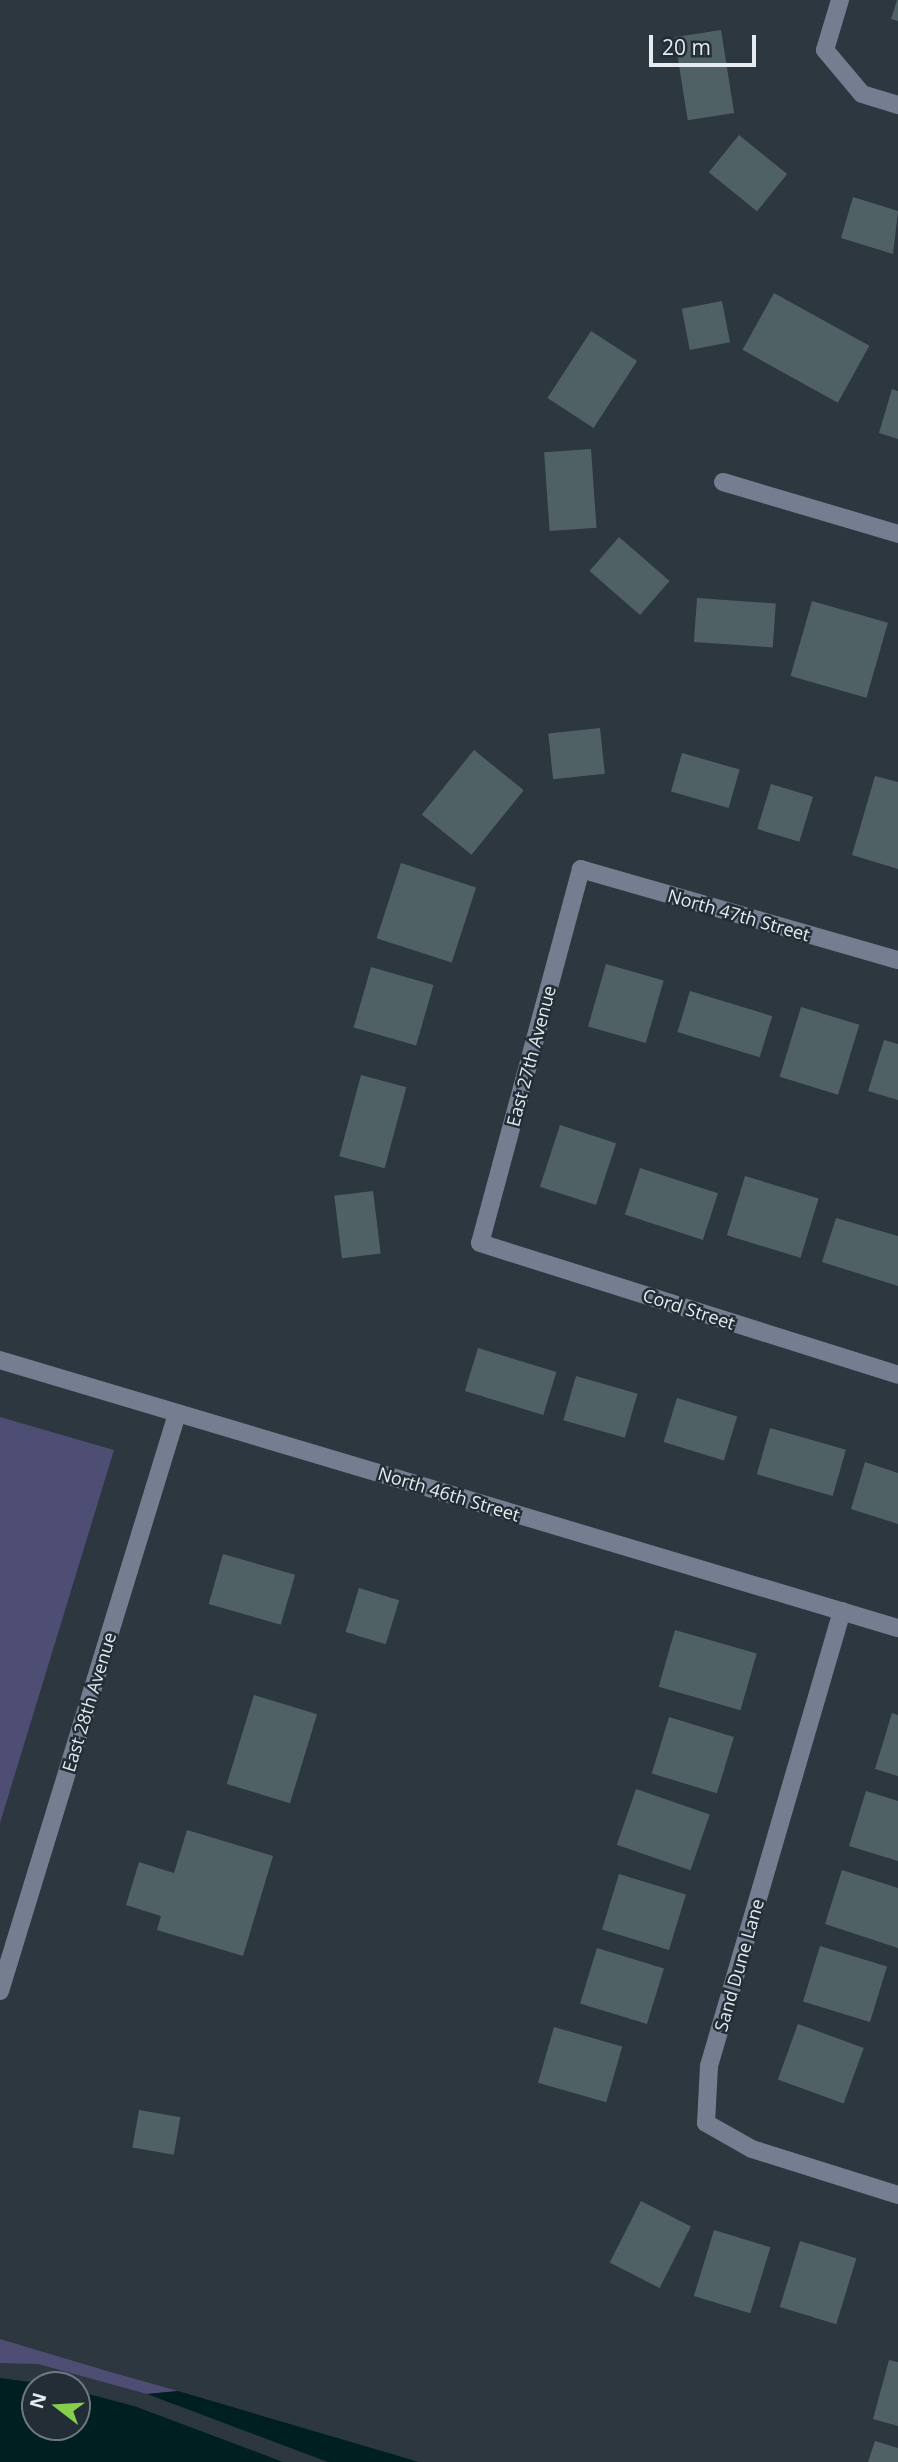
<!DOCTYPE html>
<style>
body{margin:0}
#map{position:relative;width:898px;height:2462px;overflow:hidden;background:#2c3740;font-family:"Open Sans",sans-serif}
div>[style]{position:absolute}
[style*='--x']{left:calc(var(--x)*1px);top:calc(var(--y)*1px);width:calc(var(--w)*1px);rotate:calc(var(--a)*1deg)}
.green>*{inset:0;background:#4e4d73}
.water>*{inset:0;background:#001f21}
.building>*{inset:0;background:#506166;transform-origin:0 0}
.minor>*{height:18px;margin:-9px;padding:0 9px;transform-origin:9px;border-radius:9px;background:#747e90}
span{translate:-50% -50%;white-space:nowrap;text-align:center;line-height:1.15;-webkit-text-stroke:5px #222d35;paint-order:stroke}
.street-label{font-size:18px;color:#e4ebf1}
.north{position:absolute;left:21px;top:2371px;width:70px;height:70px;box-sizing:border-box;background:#222d35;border:2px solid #707980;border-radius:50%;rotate:287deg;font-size:19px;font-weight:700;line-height:28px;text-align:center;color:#e4ebf1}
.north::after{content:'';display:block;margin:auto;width:24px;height:32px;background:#85cf4c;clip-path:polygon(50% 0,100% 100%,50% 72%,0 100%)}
.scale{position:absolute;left:649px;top:35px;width:107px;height:32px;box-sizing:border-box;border:4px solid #e4ebf1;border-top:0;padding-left:9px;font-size:21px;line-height:24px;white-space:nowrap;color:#e4ebf1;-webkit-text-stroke:5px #222d35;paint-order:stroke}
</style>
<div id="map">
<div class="green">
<div style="clip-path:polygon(0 1417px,114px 1450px,0 1823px)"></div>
<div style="clip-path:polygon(0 2339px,107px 2371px,178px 2391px,147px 2394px,38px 2364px,0 2363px)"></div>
</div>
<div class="water">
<div style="clip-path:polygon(0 2378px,54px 2385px,35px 2385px,35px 2427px,77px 2427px,77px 2391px,134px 2406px,283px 2462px,0 2462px)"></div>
<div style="clip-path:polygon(178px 2391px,419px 2462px,328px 2462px,147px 2394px)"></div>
</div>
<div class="building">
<div style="clip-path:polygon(897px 0,898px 0,898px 21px,891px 19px)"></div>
<div style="left:721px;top:30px;width:84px;height:47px;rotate:81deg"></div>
<div style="left:739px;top:135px;width:62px;height:48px;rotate:39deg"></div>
<div style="clip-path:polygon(853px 197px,898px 211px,893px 254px,841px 238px)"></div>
<div style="left:774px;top:293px;width:109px;height:65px;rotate:29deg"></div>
<div style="left:722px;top:301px;width:42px;height:41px;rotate:79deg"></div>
<div style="left:591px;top:331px;width:55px;height:80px;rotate:33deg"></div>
<div style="clip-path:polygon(892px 389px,898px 391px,898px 439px,879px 433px)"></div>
<div style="left:591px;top:449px;width:79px;height:47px;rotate:86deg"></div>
<div style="left:619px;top:537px;width:67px;height:45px;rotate:41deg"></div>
<div style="left:697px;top:598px;width:79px;height:44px;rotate:4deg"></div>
<div style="left:812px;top:601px;width:79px;height:78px;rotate:16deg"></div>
<div style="left:600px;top:728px;width:46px;height:52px;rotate:84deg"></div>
<div style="left:474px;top:750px;width:64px;height:83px;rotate:39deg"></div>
<div style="left:682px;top:753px;width:60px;height:40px;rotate:16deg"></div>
<div style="clip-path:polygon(875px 776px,898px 782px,898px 869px,852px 855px)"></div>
<div style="left:771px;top:784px;width:44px;height:47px;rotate:17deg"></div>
<div style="left:401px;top:863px;width:79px;height:79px;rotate:18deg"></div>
<div style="left:606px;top:964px;width:60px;height:65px;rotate:16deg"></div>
<div style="left:371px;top:967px;width:65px;height:63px;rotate:16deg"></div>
<div style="left:690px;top:991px;width:86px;height:43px;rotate:17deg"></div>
<div style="left:801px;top:1007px;width:61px;height:73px;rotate:17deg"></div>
<div style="clip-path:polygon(884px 1040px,898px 1044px,898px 1100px,868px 1091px)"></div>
<div style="left:361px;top:1075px;width:47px;height:84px;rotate:15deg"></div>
<div style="left:560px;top:1125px;width:59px;height:65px;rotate:18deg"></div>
<div style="left:640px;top:1168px;width:82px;height:49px;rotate:18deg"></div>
<div style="left:745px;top:1176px;width:77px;height:62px;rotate:17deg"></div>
<div style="left:373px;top:1191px;width:63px;height:39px;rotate:83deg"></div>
<div style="clip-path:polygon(836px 1218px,898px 1236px,898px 1286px,822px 1262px)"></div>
<div style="left:478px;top:1348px;width:82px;height:45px;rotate:17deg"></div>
<div style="left:576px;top:1376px;width:64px;height:46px;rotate:16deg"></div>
<div style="left:677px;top:1398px;width:63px;height:46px;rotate:17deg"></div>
<div style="left:770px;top:1428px;width:79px;height:48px;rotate:16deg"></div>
<div style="clip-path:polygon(865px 1462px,898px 1473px,898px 1524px,851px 1509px)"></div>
<div style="left:223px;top:1554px;width:75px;height:52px;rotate:16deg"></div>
<div style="left:359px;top:1588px;width:42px;height:46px;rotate:17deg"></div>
<div style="left:675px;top:1630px;width:85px;height:59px;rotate:16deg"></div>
<div style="left:254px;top:1695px;width:66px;height:93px;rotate:17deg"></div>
<div style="clip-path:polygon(892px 1713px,898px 1715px,898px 1776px,875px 1769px)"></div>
<div style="left:669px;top:1717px;width:68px;height:59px;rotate:17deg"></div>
<div style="left:636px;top:1789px;width:78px;height:59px;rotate:19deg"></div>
<div style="clip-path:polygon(866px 1791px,898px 1801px,898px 1861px,849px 1846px)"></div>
<div style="clip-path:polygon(187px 1830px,273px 1856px,243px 1956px,157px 1930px,161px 1916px,126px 1905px,139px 1862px,174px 1873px)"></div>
<div style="clip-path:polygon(842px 1870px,898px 1888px,898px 1948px,825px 1924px)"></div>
<div style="left:619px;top:1874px;width:70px;height:58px;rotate:17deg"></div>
<div style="left:820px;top:1946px;width:70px;height:58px;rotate:17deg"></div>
<div style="left:597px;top:1948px;width:70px;height:58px;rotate:17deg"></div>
<div style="left:798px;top:2024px;width:70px;height:59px;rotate:20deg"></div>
<div style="left:554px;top:2027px;width:71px;height:58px;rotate:16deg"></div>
<div style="left:139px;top:2110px;width:42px;height:38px;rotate:10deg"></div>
<div style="left:641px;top:2201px;width:56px;height:69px;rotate:27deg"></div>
<div style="left:714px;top:2230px;width:59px;height:69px;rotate:17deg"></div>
<div style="left:800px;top:2241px;width:59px;height:69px;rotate:17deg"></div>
<div style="clip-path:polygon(889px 2360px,898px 2362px,898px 2426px,873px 2419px)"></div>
<div style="clip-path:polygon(875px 2441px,898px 2448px,898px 2462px,868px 2462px)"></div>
</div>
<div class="minor">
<div style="--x:840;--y:0;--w:52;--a:106.7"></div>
<div style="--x:825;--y:50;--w:57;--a:49.9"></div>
<div style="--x:862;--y:94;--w:38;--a:17"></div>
<div style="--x:723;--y:482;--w:183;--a:16.5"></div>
<div style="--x:898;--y:960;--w:330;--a:-164"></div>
<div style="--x:581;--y:869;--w:387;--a:105.1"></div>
<div style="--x:480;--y:1243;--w:438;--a:17.5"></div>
<div style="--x:0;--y:1360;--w:937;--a:16.62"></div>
<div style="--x:842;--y:1611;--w:474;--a:106.3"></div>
<div style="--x:709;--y:2066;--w:57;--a:93"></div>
<div style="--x:706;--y:2123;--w:53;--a:29.5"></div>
<div style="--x:752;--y:2149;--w:153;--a:17.5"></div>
<div style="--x:0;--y:1991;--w:604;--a:-72.95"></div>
</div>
<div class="street-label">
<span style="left:739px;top:915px;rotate:16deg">North 47th Street</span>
<span style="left:531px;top:1056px;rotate:-75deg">East 27th Avenue</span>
<span style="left:689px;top:1309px;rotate:18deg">Cord Street</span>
<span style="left:449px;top:1494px;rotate:17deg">North 46th Street</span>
<span style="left:89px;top:1702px;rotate:-73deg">East 28th Avenue</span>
<span style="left:739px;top:1965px;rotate:-74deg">Sand Dune Lane</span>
</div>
<div class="north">N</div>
<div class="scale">20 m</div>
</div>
